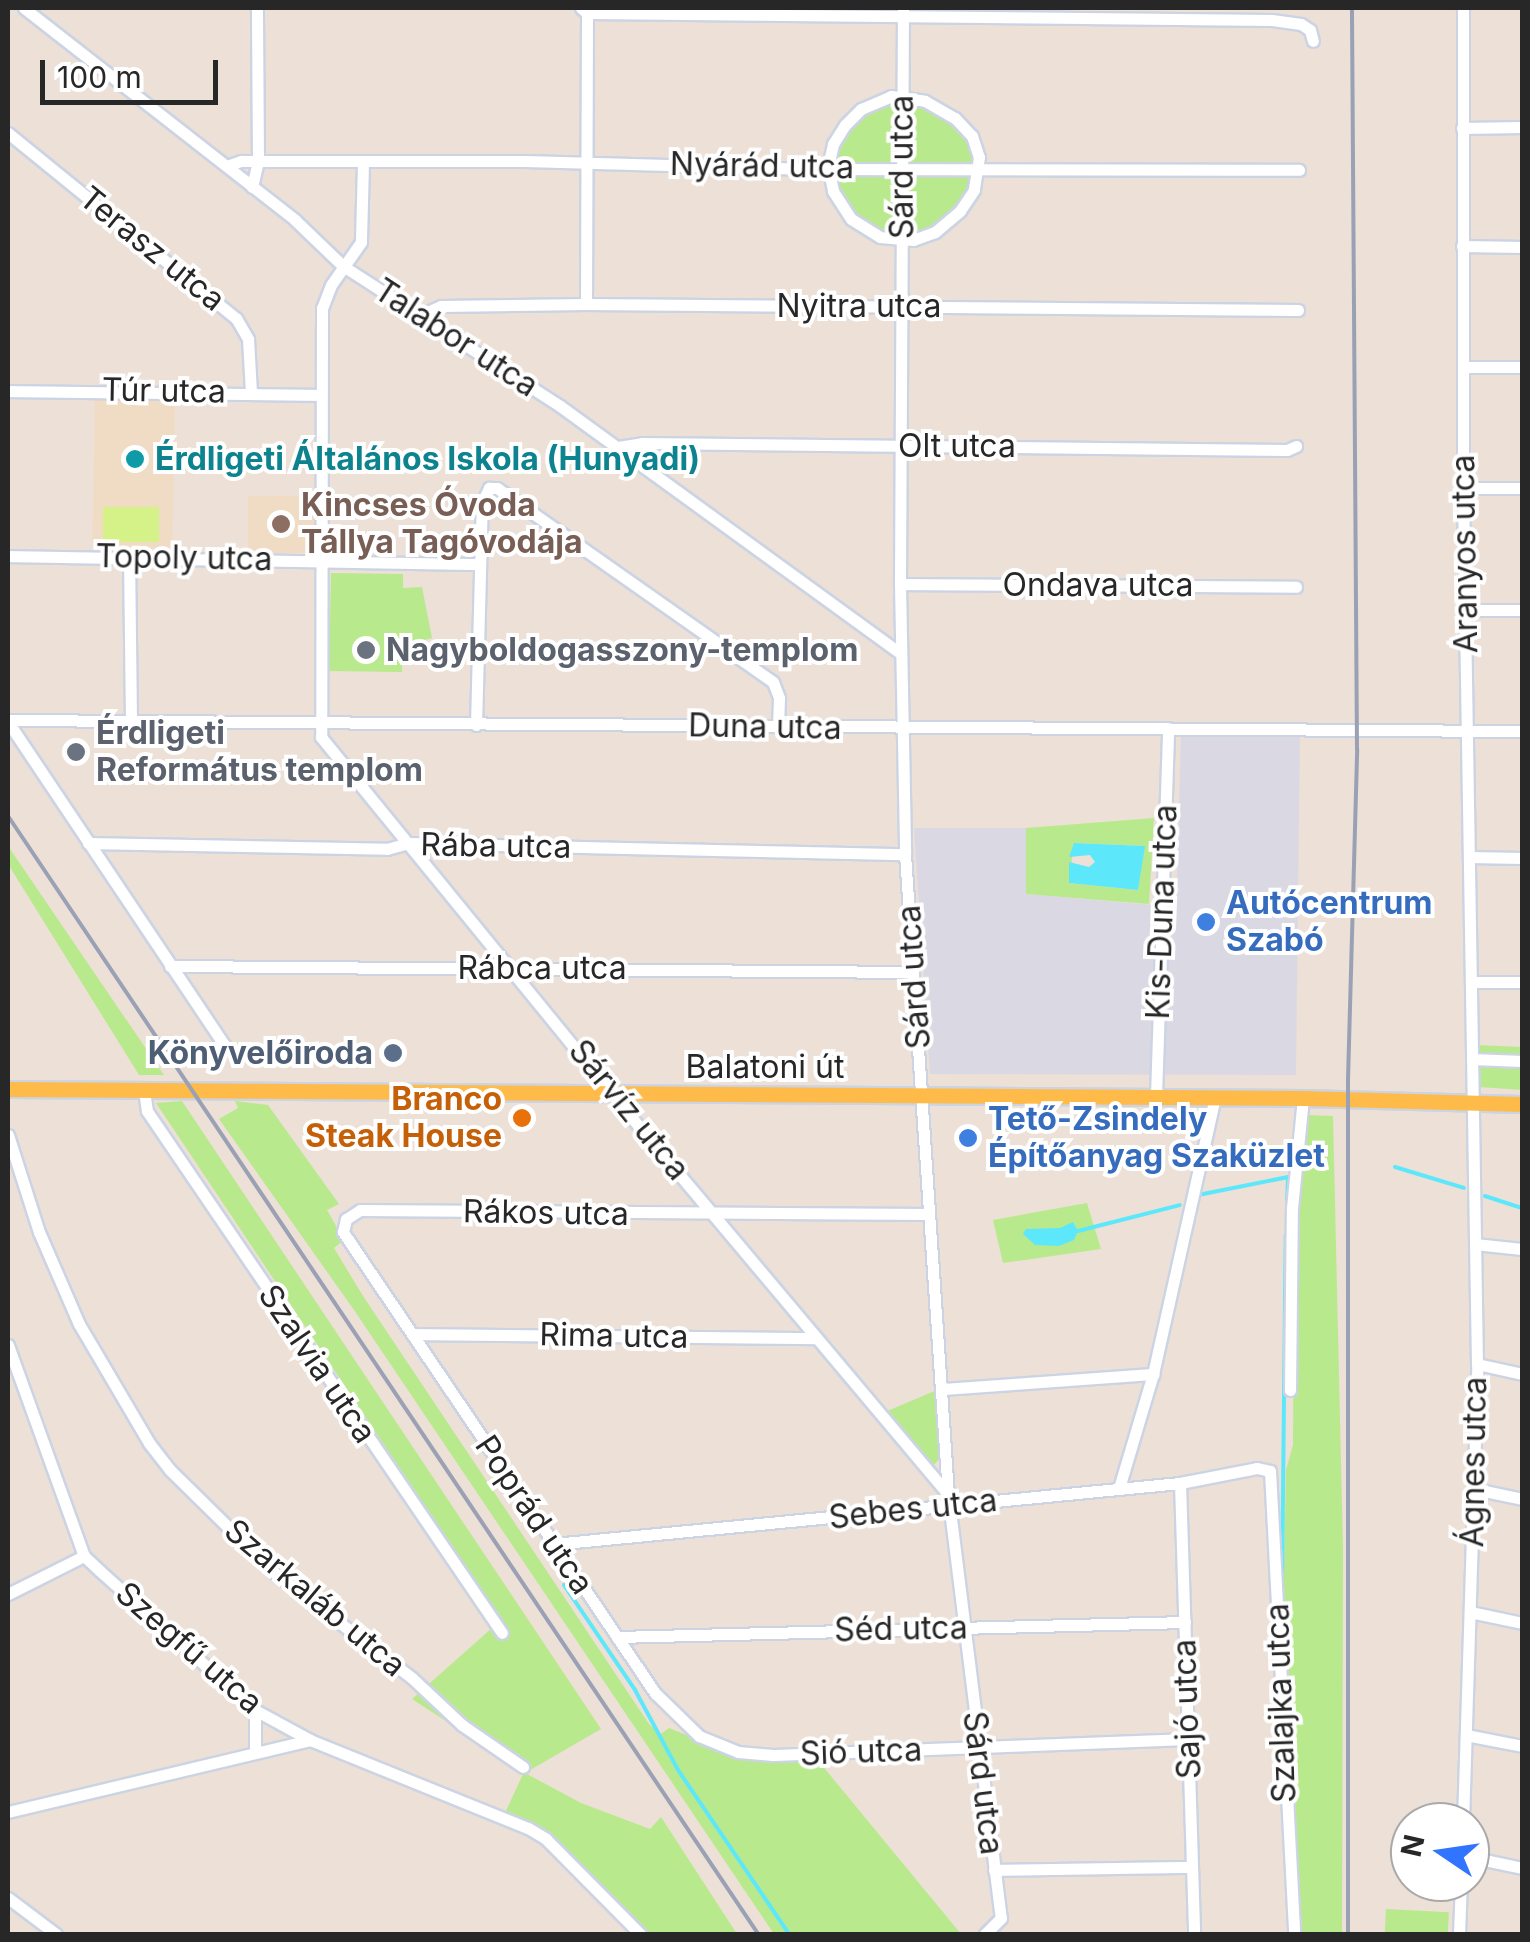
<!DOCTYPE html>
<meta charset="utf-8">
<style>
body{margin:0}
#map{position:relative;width:1530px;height:1942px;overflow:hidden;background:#ece0d7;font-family:Inter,sans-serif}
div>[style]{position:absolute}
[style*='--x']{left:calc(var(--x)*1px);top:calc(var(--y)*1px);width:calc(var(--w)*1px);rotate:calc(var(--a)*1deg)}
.industrial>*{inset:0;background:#dad9e3}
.education>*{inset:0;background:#f0dcc4;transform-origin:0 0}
.green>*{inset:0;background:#b9e98d;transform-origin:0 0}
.pitch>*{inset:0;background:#d4f287;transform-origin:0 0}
.water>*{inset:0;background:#5de7fb}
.stream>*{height:4px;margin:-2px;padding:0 2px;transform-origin:2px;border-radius:2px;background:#5de7fb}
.roads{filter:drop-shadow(2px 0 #ccd4e3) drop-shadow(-2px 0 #ccd4e3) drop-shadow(0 2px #ccd4e3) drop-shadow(0 -2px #ccd4e3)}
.minor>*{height:11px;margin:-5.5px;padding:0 5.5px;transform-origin:5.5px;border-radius:5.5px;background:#fff}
.major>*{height:15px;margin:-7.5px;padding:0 7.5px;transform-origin:7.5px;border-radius:7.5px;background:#ffbb49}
.rail>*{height:4px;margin:-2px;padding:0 2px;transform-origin:2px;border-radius:2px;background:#9aa1b4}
.dots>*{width:28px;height:28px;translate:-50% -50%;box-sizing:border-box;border:5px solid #fff;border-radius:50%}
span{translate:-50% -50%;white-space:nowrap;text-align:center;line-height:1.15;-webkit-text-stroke:8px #fff;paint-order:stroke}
.street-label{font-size:32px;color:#272727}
.culture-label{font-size:32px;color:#0d838f;font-weight:700}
.left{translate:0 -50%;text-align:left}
.education-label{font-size:32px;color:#785e54;font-weight:700}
.worship-label{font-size:32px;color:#5b616d;font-weight:700}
.shop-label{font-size:32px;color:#366cbe;font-weight:700}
.service-label{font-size:32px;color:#4e5e75;font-weight:700}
.right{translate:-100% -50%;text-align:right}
.food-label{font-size:32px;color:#c56008;font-weight:700}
.frame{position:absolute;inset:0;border:10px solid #272727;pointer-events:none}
.north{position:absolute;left:1390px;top:1802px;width:100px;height:100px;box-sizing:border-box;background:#fff;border:2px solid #a9a9a9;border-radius:50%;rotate:283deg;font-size:28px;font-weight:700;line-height:40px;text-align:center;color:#272727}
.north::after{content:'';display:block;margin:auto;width:35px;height:45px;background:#3174ff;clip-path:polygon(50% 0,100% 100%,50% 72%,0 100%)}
.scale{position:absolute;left:40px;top:60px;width:178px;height:45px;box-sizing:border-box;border:5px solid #272727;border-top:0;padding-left:12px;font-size:30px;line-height:35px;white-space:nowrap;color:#272727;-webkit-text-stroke:8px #fff;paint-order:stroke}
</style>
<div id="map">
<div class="industrial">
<div style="clip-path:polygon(1181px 734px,1300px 735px,1296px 1075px,930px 1074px,914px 828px,1026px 828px,1027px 894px,1176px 907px)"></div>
</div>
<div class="education">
<div style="left:95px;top:400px;width:80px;height:147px;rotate:1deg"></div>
<div style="left:248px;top:496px;width:66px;height:57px"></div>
</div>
<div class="green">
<div style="clip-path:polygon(913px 97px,972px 136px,978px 180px,945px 226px,891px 240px,880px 237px,838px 201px,833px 144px,871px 103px)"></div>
<div style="clip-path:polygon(331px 573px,403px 574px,403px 588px,422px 587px,432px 638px,402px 646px,402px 672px,329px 671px)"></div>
<div style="clip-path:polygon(evenodd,1154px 818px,1149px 904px,1026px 894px,1026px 828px,1154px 818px,1074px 843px,1144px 846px,1138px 890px,1069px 883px,1074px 843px)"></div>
<div style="clip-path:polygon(8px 846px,76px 946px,164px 1075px,139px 1075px,8px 864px)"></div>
<div style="clip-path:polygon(1476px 1045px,1522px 1047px,1522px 1090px,1479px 1087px)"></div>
<div style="clip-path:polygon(182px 1101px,601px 1729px,525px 1773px,581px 1803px,650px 1829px,661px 1817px,737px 1934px,649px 1934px,550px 1836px,505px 1813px,524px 1772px,412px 1699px,501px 1620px,156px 1103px)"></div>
<div style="clip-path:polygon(235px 1101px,268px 1105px,339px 1204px,327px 1210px,344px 1240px,334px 1248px,363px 1296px,649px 1724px,661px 1734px,669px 1728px,727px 1751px,816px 1758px,961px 1934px,774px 1934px,354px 1310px,219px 1119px,238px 1108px)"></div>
<div style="clip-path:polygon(1306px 1115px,1333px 1116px,1343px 1548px,1342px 1934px,1300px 1934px,1283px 1618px,1286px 1470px,1293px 1445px,1294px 1267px)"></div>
<div style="clip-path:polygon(1087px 1203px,1101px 1249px,1003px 1263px,993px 1220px)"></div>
<div style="clip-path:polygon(937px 1390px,941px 1457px,933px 1466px,885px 1412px)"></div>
<div style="left:1386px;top:1909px;width:63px;height:24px;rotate:3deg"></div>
</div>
<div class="pitch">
<div style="left:103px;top:507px;width:56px;height:35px"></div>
</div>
<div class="water">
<div style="clip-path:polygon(1074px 843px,1145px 846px,1138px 890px,1069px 883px,1069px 862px,1089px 867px,1095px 862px,1090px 855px,1069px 857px)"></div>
<div style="clip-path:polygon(1073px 1222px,1078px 1231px,1074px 1240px,1059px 1246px,1035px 1245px,1023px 1234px,1026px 1229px,1060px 1228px)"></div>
</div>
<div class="stream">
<div style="--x:913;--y:8;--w:384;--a:0"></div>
<div style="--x:1395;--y:1167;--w:72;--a:16.9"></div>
<div style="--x:1198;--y:1195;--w:92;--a:-11.3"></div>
<div style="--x:1288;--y:1177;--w:23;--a:92"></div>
<div style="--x:1485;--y:1196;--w:39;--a:18"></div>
<div style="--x:1078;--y:1231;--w:105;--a:-14.3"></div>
<div style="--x:564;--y:1585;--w:127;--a:55.9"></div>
<div style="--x:635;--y:1690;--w:91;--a:61.7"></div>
<div style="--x:678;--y:1770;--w:198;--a:55.9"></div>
<div style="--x:1282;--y:1590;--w:355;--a:-89.4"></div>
</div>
<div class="roads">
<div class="minor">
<div style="--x:24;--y:8;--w:344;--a:38"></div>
<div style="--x:295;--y:220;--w:66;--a:43.8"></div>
<div style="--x:343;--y:266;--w:258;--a:32.8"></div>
<div style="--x:560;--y:406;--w:420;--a:36"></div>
<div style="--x:581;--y:8;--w:8;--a:40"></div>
<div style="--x:587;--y:13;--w:685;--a:0.59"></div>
<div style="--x:1272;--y:20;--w:29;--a:8"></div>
<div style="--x:1301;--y:24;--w:11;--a:34"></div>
<div style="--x:1310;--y:30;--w:11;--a:75"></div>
<div style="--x:903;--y:8;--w:576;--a:90.3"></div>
<div style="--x:900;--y:584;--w:270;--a:88.9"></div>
<div style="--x:905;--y:854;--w:641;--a:86.16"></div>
<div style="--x:948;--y:1494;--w:427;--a:82.9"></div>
<div style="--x:1001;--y:1918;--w:23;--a:135"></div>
<div style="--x:891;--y:96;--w:34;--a:8"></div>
<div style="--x:925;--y:101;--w:34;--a:30"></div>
<div style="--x:955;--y:118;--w:25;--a:47"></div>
<div style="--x:972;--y:136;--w:22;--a:72"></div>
<div style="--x:979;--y:157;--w:33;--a:99"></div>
<div style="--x:974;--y:190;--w:25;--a:124"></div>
<div style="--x:960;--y:211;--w:33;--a:140"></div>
<div style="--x:935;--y:232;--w:23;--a:160"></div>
<div style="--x:913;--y:240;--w:33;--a:-175"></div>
<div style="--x:880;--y:237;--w:34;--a:-148"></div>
<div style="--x:851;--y:219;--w:33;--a:-123"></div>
<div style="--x:833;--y:191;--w:25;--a:-101"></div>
<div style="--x:828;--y:166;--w:23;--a:-77"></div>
<div style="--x:833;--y:144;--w:22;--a:-58"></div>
<div style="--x:845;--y:125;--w:23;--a:-45"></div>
<div style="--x:861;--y:109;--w:33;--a:-23"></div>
<div style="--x:1462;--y:128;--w:60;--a:-1"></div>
<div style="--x:8;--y:133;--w:294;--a:39.1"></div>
<div style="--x:236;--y:318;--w:24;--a:60"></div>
<div style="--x:248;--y:339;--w:53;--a:86.8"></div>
<div style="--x:363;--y:163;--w:79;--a:91.5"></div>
<div style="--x:361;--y:242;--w:52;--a:124.9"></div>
<div style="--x:331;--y:285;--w:25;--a:111"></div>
<div style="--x:322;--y:308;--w:429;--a:90.1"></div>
<div style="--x:321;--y:737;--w:483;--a:50.8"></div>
<div style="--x:626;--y:1111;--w:500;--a:49.95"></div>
<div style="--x:227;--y:166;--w:15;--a:-20"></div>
<div style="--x:241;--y:161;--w:284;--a:0"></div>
<div style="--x:525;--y:161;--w:278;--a:1.6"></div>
<div style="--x:803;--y:169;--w:496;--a:0.1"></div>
<div style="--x:252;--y:187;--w:27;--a:-77"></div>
<div style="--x:258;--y:161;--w:153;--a:-90.4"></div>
<div style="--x:1462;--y:246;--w:60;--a:1"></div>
<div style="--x:586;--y:304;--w:291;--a:-89.8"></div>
<div style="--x:423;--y:314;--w:20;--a:-24"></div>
<div style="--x:441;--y:306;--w:145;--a:-0.8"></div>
<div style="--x:586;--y:304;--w:712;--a:0.48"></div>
<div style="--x:1463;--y:367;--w:59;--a:0"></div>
<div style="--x:8;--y:391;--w:312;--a:0.7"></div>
<div style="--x:618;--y:447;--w:24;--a:-9"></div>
<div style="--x:642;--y:443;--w:645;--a:0.62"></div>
<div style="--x:1287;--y:450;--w:10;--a:-24"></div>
<div style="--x:1463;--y:488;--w:59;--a:0"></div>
<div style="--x:8;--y:556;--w:472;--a:1"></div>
<div style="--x:129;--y:557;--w:162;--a:89.3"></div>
<div style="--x:900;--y:584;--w:396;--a:0.4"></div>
<div style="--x:1466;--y:610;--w:56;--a:0"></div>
<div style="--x:8;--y:720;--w:1514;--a:0.42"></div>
<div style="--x:8;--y:722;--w:392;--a:56.2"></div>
<div style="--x:476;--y:725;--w:222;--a:-88.5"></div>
<div style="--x:482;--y:503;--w:17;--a:-65"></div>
<div style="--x:489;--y:488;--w:8;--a:0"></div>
<div style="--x:497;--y:488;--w:337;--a:35.1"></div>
<div style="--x:773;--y:682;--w:17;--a:69"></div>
<div style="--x:779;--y:698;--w:29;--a:92"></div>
<div style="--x:88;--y:843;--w:299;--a:1.1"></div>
<div style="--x:387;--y:849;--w:22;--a:-16"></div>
<div style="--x:408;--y:843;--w:497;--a:1.3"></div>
<div style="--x:1469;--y:857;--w:53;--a:1.1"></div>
<div style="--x:170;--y:966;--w:743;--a:0.46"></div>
<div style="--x:1471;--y:982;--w:51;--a:0"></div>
<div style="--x:1472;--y:1059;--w:50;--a:2.3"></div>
<div style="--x:144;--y:1090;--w:21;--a:82"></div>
<div style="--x:147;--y:1111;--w:631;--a:55.78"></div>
<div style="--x:1156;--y:1096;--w:368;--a:-88.1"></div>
<div style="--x:8;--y:1135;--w:102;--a:72.3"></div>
<div style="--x:39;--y:1232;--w:100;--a:66.5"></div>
<div style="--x:79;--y:1324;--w:138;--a:59.5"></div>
<div style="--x:149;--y:1443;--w:34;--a:52"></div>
<div style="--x:170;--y:1470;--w:148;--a:44.5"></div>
<div style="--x:276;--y:1574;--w:171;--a:37.4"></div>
<div style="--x:412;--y:1678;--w:69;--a:43.2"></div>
<div style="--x:462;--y:1725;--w:74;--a:34.5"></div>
<div style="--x:929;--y:1214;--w:569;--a:-179.6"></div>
<div style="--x:360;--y:1210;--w:17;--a:147"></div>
<div style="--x:346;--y:1219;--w:13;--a:103"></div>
<div style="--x:343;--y:1232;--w:557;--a:55.91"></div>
<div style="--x:655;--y:1693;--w:62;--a:44.3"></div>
<div style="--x:699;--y:1736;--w:42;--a:22.3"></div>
<div style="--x:738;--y:1752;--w:35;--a:5"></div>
<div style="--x:773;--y:1755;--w:416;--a:-2.2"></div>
<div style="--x:1475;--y:1244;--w:47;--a:6.1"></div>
<div style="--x:412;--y:1334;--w:404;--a:0.6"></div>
<div style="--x:8;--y:1345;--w:224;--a:70.2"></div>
<div style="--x:84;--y:1556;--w:22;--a:43"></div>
<div style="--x:100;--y:1571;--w:208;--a:41.9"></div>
<div style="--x:255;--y:1710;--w:63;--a:28.6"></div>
<div style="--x:310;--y:1740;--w:235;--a:22"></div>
<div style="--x:528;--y:1828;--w:21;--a:31"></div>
<div style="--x:546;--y:1839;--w:134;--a:45.3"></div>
<div style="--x:1477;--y:1364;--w:46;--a:12.5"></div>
<div style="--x:942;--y:1389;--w:212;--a:-4.1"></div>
<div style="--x:1290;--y:1390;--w:182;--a:-89.4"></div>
<div style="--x:1292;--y:1208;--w:111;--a:-84.3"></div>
<div style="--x:1180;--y:1483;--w:451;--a:88.2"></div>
<div style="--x:1119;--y:1488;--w:119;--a:-73.4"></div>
<div style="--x:1153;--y:1374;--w:284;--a:-77.4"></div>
<div style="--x:1475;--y:1489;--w:48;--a:12"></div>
<div style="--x:554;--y:1544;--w:629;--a:-5.57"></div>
<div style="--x:1180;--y:1483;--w:78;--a:-11"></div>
<div style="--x:1257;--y:1468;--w:13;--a:13"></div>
<div style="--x:1270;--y:1471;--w:464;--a:87"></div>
<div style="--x:8;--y:1594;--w:85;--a:-26.6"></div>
<div style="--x:1470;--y:1612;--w:53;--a:11.9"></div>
<div style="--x:617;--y:1637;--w:568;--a:-1.51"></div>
<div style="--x:255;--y:1710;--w:42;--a:90"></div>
<div style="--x:1466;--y:1735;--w:57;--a:11.1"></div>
<div style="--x:8;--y:1812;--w:310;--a:-13.4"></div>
<div style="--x:1463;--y:1822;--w:458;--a:-88.2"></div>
<div style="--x:1477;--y:1364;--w:876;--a:-90.92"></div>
<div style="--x:1463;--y:488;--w:480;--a:-90"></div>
<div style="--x:1470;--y:1857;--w:53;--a:11.9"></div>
<div style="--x:994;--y:1870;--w:198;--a:-0.9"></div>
<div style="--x:8;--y:1898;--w:60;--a:36.9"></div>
<div style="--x:1459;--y:1934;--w:52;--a:-87.8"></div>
</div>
<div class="major">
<div style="--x:8;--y:1089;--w:1295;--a:0.4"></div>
<div style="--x:1303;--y:1098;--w:219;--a:1.6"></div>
</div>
</div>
<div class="rail">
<div style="--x:8;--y:816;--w:1346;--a:56.14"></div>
<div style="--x:1348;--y:1934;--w:855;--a:-90"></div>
<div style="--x:1348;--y:1079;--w:330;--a:-88.4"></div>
<div style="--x:1357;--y:749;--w:741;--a:-90.39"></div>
</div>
<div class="dots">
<div style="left:135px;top:459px;background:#0f9aa8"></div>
<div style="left:281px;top:524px;background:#8d6e63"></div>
<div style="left:366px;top:650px;background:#6b7280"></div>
<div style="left:76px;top:752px;background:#6b7280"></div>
<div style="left:1206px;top:922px;background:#3f7fe0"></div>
<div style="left:393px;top:1053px;background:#5c6f8a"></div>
<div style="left:522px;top:1118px;background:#e8710a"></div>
<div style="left:968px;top:1138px;background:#3f7fe0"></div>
</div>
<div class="street-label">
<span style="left:762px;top:166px;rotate:1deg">Nyárád utca</span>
<span style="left:902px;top:167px;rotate:-90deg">Sárd utca</span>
<span style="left:152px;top:249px;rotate:39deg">Terasz utca</span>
<span style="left:859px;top:306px">Nyitra utca</span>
<span style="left:456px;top:338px;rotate:33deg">Talabor utca</span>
<span style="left:164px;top:391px;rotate:1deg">Túr utca</span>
<span style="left:957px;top:446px">Olt utca</span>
<span style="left:1465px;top:554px;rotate:-91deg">Aranyos utca</span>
<span style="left:184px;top:558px;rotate:1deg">Topoly utca</span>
<span style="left:1098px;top:585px">Ondava utca</span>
<span style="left:765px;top:727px;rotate:1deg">Duna utca</span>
<span style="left:496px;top:846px;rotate:1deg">Rába utca</span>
<span style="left:1162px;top:912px;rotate:-88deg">Kis-Duna utca</span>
<span style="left:542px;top:968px">Rábca utca</span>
<span style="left:914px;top:977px;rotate:-94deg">Sárd utca</span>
<span style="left:765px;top:1067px">Balatoni út</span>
<span style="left:629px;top:1110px;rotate:51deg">Sárvíz utca</span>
<span style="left:546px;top:1213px;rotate:1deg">Rákos utca</span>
<span style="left:614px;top:1336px;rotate:1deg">Rima utca</span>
<span style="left:317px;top:1364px;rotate:56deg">Szalvia utca</span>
<span style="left:1474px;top:1462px;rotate:-89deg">Ágnes utca</span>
<span style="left:913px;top:1509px;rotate:-6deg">Sebes utca</span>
<span style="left:534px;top:1515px;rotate:56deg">Poprád utca</span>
<span style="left:315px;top:1598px;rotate:40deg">Szarkaláb utca</span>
<span style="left:901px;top:1629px;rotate:-1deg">Séd utca</span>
<span style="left:189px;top:1648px;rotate:41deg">Szegfű utca</span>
<span style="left:1281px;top:1703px;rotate:-92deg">Szalajka utca</span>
<span style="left:1187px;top:1709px;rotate:-92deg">Sajó utca</span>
<span style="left:861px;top:1752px;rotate:-2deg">Sió utca</span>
<span style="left:983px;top:1783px;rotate:83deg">Sárd utca</span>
</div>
<div class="culture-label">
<span class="left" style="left:155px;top:459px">Érdligeti Általános Iskola (Hunyadi)</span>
</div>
<div class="education-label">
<span class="left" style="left:301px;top:524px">Kincses Óvoda<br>Tállya Tagóvodája</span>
</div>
<div class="worship-label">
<span class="left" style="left:386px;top:650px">Nagyboldogasszony-templom</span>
<span class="left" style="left:96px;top:752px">Érdligeti<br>Református templom</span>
</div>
<div class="shop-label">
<span class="left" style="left:1226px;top:922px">Autócentrum<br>Szabó</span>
<span class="left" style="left:988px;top:1138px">Tető-Zsindely<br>Építőanyag Szaküzlet</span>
</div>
<div class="service-label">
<span class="right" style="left:373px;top:1053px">Könyvelőiroda</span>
</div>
<div class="food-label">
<span class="right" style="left:502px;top:1118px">Branco<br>Steak House</span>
</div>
<div class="frame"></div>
<div class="north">N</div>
<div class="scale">100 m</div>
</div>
